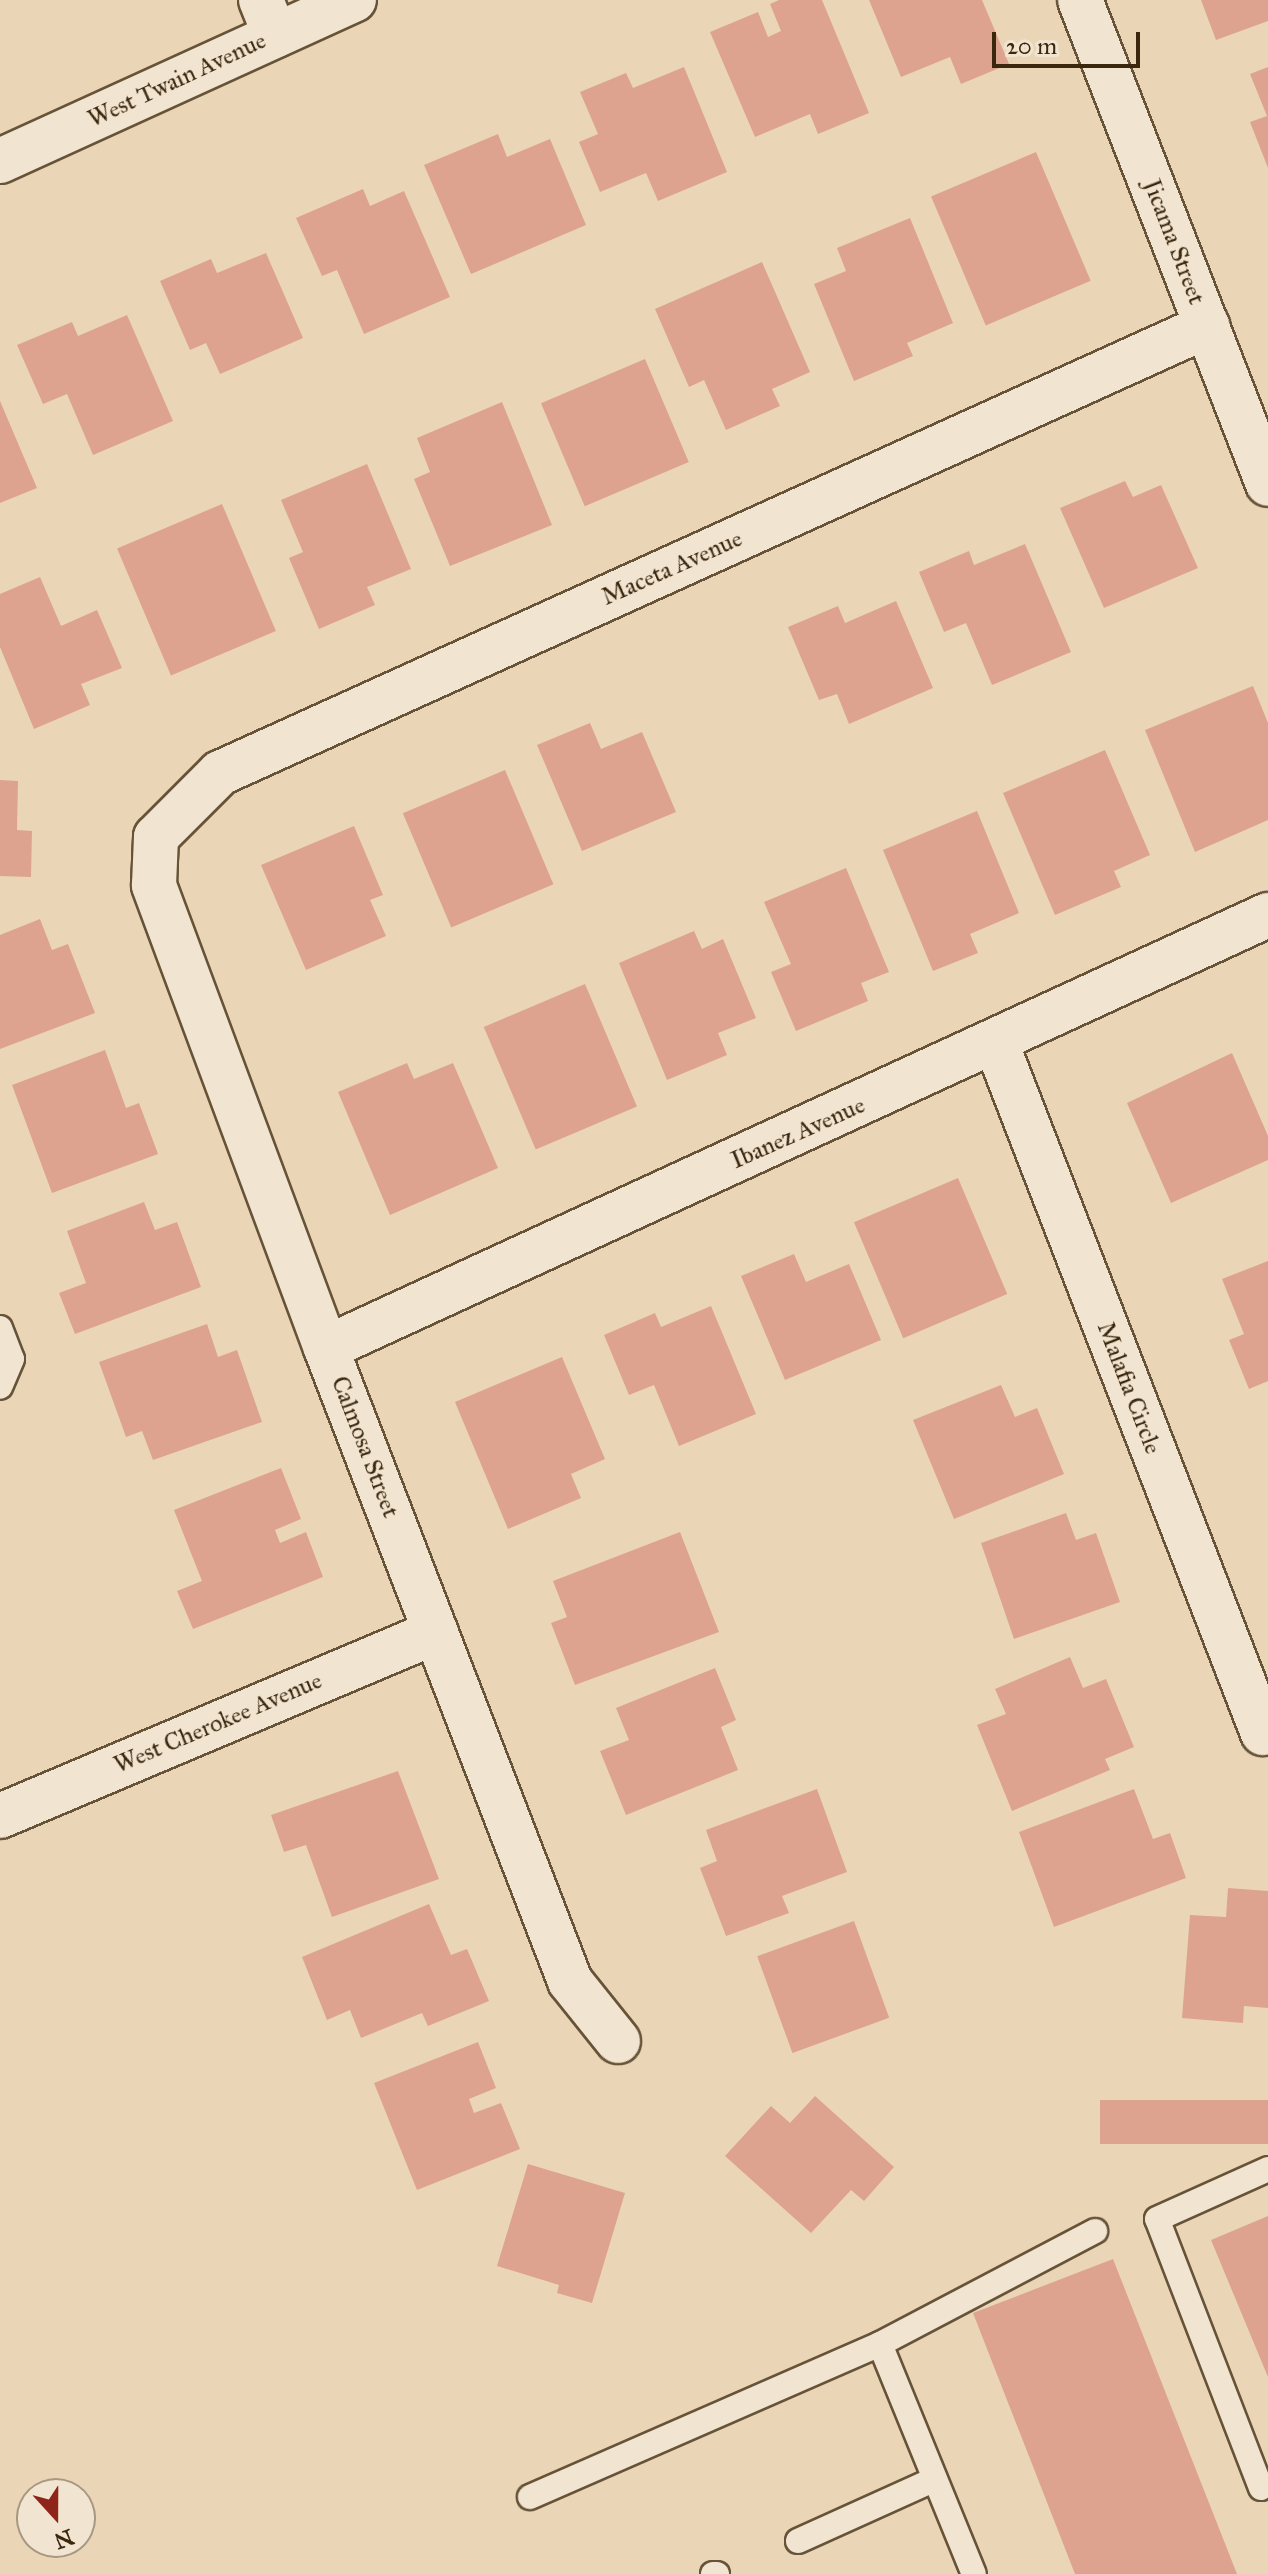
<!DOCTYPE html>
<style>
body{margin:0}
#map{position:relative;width:1268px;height:2574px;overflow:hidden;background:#ead6b7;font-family:"IM FELL Great Primer",serif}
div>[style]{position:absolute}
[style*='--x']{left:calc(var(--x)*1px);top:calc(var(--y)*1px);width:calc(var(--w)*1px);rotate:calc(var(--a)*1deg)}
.building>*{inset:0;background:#dda38e;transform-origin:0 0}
.roads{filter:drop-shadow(2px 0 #665338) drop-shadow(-2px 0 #665338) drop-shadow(0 2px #665338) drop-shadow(0 -2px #665338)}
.service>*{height:24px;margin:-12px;padding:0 12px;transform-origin:12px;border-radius:12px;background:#f1e4d0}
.minor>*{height:44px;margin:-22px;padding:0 22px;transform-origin:22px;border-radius:22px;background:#f1e4d0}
.tertiary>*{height:44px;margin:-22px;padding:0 22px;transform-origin:22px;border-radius:22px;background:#f1e4d0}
span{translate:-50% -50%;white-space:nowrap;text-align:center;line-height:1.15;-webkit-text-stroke:6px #f1e4d0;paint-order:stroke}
.street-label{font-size:24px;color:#3a270e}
.north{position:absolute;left:16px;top:2478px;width:80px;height:80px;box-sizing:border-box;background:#f1e4d0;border:2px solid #a89882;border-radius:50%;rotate:159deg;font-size:22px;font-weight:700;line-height:32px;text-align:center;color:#3a270e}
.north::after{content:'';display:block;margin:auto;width:28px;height:36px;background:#8f2418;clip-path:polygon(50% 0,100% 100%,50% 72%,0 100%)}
.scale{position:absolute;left:992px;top:32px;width:148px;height:36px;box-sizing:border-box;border:4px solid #3a270e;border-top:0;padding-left:10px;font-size:24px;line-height:28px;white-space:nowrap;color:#3a270e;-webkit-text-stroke:6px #f1e4d0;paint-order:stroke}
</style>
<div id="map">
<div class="building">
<div style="clip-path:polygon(779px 0,822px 0,869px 113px,818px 134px,810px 114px,755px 137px,710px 32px,758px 12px,768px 37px,781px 31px,770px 4px)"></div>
<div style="clip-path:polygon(869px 0,982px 0,1009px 64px,961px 84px,950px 57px,901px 77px)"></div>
<div style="clip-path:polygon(1201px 0,1268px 0,1268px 21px,1216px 40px)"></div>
<div style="clip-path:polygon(684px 67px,727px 172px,658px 201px,646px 173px,600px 192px,579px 142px,598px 134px,580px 92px,626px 73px,633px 88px)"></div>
<div style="clip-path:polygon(1268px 67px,1268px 168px,1250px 122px,1267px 116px,1250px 74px)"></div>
<div style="clip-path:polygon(498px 134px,507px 157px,550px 139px,586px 225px,471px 274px,424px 165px)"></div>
<div style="left:1036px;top:152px;width:140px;height:114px;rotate:67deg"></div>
<div style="clip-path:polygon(363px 189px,370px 206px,404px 191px,450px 297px,364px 334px,337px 270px,322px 276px,296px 218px)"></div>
<div style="clip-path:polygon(910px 218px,953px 323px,907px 343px,913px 356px,854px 381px,814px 284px,846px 271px,837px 248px)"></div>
<div style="clip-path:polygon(266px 253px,303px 338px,220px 374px,206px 343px,190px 350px,160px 281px,211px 259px,217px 273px)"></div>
<div style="clip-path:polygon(762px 262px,810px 372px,772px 389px,780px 406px,726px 430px,704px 380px,689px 387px,655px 309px)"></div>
<div style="clip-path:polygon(127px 315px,173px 421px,93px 455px,67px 394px,43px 404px,17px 345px,72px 322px,78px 336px)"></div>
<div style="left:645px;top:359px;width:112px;height:113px;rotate:67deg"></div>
<div style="clip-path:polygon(0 401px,37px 488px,0 503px)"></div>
<div style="clip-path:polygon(502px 402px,552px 525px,450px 566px,414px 479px,430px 472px,417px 438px)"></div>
<div style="clip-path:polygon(367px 464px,411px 569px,367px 587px,375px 605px,319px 629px,289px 558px,303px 552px,281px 500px)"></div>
<div style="clip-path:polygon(1125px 481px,1133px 497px,1161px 485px,1198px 568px,1104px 608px,1060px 508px)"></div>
<div style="left:222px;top:504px;width:138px;height:114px;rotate:67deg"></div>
<div style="clip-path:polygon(1025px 544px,1071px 652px,992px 685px,966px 623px,944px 632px,919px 572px,969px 551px,974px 565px)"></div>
<div style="clip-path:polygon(40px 577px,61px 626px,97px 610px,122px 668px,81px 684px,90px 705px,34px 729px,0 647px,0 594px)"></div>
<div style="clip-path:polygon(896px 601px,933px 688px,849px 724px,837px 694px,819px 700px,788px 627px,838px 606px,845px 623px)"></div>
<div style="clip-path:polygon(1253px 686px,1268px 723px,1268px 820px,1195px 852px,1145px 730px)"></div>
<div style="clip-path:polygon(590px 723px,601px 749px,642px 732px,676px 812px,582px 851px,537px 745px)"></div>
<div style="clip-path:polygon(1105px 750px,1150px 855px,1114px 871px,1121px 887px,1055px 915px,1003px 793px)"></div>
<div style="left:505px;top:770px;width:124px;height:111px;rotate:67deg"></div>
<div style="clip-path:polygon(0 780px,18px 781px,17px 830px,32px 831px,31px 877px,0 876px)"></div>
<div style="clip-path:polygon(977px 811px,1019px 913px,970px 934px,978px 953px,933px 971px,883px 850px)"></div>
<div style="clip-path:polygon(354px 826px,383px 895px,370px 900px,386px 936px,306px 970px,261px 865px)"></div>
<div style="clip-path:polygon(846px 868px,889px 972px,861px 983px,868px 1001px,796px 1031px,771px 972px,791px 964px,764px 902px)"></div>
<div style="clip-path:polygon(40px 919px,52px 950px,68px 944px,95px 1013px,0 1049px,0 935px)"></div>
<div style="clip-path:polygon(694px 931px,702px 949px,723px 939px,756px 1018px,718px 1033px,727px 1055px,667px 1080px,619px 963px)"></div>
<div style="left:585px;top:984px;width:133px;height:110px;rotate:67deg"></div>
<div style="clip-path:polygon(105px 1050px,126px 1108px,139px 1103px,158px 1154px,52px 1193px,12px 1085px)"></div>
<div style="clip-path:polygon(1232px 1053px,1268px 1136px,1268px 1160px,1171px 1203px,1127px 1103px)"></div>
<div style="clip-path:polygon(407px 1063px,414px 1079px,453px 1063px,498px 1168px,390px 1215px,338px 1092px)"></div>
<div style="left:958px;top:1178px;width:126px;height:113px;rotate:67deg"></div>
<div style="clip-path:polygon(144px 1202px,155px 1230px,177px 1222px,201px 1287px,75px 1334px,59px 1293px,86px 1283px,67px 1231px)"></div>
<div style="clip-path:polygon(794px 1254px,806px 1282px,849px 1264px,881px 1340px,785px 1380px,741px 1276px)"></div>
<div style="clip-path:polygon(1268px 1261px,1268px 1381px,1249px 1389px,1229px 1340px,1244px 1334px,1222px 1279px)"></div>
<div style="clip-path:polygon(711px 1306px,756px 1414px,679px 1446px,654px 1385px,629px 1395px,604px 1335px,655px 1313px,661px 1327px)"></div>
<div style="clip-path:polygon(207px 1324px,218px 1357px,237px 1350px,262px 1422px,153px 1460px,142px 1431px,126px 1437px,99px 1362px)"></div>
<div style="clip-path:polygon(562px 1357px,605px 1459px,571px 1474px,581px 1498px,508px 1529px,455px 1402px)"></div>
<div style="clip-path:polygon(1001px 1385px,1015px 1417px,1037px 1408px,1064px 1474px,954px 1519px,913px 1420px)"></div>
<div style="clip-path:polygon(281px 1468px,301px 1519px,275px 1530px,280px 1543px,306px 1532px,323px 1577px,193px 1629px,177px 1591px,202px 1581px,174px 1510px)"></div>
<div style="clip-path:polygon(1066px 1513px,1076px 1540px,1096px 1533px,1120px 1602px,1014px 1639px,981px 1543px)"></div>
<div style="clip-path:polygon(680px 1532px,719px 1632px,575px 1685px,551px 1623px,567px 1617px,553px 1581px)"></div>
<div style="clip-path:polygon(1070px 1657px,1083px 1688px,1106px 1679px,1134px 1747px,1105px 1759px,1110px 1770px,1012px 1811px,977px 1725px,1006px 1714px,995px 1689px)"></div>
<div style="clip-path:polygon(715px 1668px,736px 1720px,721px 1727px,738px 1770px,626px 1815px,600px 1751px,629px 1740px,616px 1708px)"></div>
<div style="clip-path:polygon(398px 1771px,439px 1879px,332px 1917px,306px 1845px,284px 1852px,271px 1815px)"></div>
<div style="clip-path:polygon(817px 1789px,847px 1872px,782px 1896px,789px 1913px,726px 1936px,700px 1868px,717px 1861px,706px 1830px)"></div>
<div style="clip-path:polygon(1134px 1789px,1153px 1839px,1170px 1833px,1186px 1878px,1054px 1927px,1019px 1832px)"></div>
<div style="clip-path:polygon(1228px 1888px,1268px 1891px,1268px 2008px,1244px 2006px,1243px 2023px,1182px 2018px,1190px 1915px,1226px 1917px)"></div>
<div style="clip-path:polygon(429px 1904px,451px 1955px,467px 1949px,489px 2001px,428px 2026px,422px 2013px,361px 2038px,350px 2010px,327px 2020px,302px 1957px)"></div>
<div style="left:854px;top:1921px;width:103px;height:103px;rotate:70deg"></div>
<div style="clip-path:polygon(478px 2042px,496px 2088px,469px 2099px,474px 2113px,501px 2103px,520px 2149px,417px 2190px,374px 2083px)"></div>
<div style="clip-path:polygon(815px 2096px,894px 2167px,864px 2201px,851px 2190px,811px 2233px,725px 2156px,771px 2106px,790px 2123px)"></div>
<div style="left:1268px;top:2100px;width:44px;height:168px;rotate:90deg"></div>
<div style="clip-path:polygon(528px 2164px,625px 2193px,592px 2303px,557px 2293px,559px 2285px,497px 2266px)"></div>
<div style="clip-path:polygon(1268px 2216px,1268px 2377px,1211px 2240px)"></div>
<div style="clip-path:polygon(1113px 2259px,1237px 2574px,1075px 2574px,973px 2313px)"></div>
</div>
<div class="roads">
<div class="service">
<div style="--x:0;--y:1328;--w:33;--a:69"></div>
<div style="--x:12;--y:1359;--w:30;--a:113"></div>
<div style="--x:880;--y:2344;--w:243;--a:-27.7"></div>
<div style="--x:1261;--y:2488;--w:288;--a:-111.1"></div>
<div style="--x:1157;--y:2219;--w:122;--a:-24.2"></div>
<div style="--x:530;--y:2497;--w:382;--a:-23.6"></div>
<div style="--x:880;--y:2344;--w:248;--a:67.8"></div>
<div style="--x:798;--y:2541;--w:150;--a:-24.3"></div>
<div style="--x:713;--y:2574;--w:4;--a:0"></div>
</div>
<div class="minor">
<div style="--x:261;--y:0;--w:38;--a:68"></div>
<div style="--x:1080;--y:0;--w:519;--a:68.77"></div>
<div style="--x:996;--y:1043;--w:740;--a:68.85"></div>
<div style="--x:326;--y:1348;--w:1037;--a:-24.69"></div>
<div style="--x:0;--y:1816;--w:473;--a:-22.9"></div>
<div style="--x:618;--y:2041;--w:77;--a:-128.7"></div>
<div style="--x:570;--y:1981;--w:678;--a:-111.08"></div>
<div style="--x:326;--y:1348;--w:494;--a:-110.4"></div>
<div style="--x:154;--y:885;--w:48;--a:-87.6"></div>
<div style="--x:156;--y:837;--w:91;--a:-45"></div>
<div style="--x:220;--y:773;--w:1084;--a:-24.37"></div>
</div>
<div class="tertiary">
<div style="--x:0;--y:161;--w:389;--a:-24.5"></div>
</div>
</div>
<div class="street-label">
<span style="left:177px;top:80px;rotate:-25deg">West Twain Avenue</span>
<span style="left:1174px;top:242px;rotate:69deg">Jicama Street</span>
<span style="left:672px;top:568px;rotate:-24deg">Maceta Avenue</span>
<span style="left:798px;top:1133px;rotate:-24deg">Ibanez Avenue</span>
<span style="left:1129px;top:1388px;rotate:69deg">Malafia Circle</span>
<span style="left:365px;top:1447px;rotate:69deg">Calmosa Street</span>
<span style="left:218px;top:1723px;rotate:-23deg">West Cherokee Avenue</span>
</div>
<div class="north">N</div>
<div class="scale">20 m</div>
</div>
